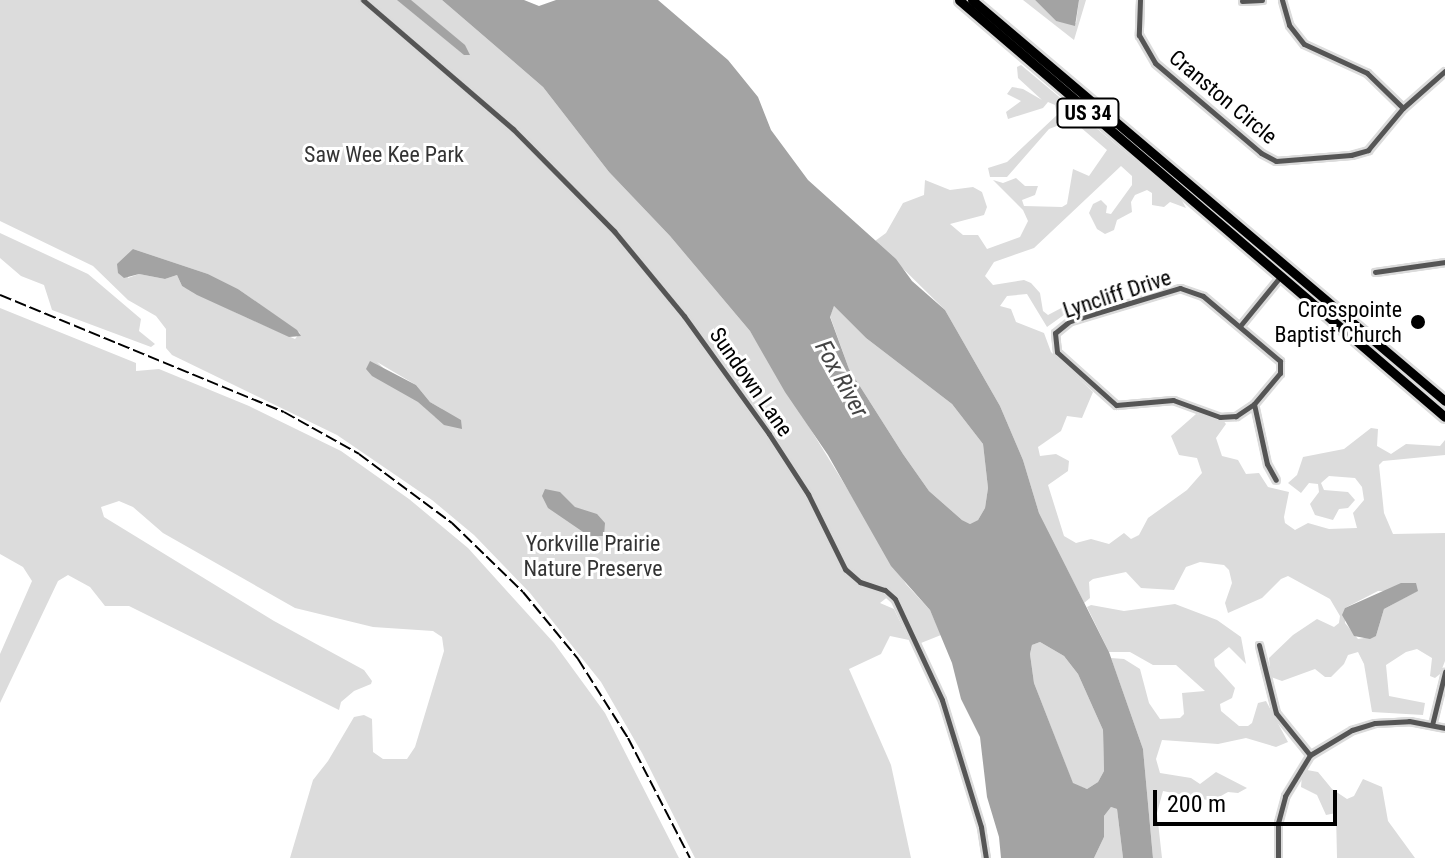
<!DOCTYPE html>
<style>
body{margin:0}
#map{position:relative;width:1445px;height:858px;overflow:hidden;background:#fff;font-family:"Roboto Condensed",sans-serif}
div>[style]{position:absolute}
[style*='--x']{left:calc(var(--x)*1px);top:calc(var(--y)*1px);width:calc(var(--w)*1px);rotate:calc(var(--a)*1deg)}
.green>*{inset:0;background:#dcdcdc}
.water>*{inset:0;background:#a3a3a3}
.roads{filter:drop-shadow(2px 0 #dbdbdb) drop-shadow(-2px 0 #dbdbdb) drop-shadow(0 2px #dbdbdb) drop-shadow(0 -2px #dbdbdb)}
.minor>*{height:5px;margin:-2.5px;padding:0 2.5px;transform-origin:2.5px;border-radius:2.5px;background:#555}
.primary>*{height:9px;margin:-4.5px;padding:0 4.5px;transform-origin:4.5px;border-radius:4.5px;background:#000}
.rail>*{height:2px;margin-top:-1px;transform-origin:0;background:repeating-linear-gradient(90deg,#000 0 12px,transparent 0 16px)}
.dots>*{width:22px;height:22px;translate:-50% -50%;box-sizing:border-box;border:4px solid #fff;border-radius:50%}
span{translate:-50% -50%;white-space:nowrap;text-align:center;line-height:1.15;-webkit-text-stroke:6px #fff;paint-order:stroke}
.shield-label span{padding:2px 6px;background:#fff;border:2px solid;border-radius:6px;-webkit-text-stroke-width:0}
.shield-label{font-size:20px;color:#000;font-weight:700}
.street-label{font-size:22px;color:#000}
.park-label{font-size:22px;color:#333}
.poi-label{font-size:22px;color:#000}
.right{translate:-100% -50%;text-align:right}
.water-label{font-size:24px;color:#444;font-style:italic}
.scale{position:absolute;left:1153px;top:790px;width:184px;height:36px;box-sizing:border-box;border:4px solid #000;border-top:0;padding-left:10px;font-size:24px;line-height:28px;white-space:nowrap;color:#000;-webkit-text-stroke:6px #fff;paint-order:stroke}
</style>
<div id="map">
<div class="green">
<div style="clip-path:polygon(evenodd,0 0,442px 0,543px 87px,609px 172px,670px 236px,750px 331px,906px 584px,930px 610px,941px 635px,921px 643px,894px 592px,880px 603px,894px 609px,909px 640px,890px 636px,881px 654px,849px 669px,891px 765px,911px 858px,695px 858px,642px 753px,601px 682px,530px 593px,474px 535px,432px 500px,337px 435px,172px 355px,166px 348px,166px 329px,156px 316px,128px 300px,93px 266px,0 221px,0 0,133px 249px,208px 274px,238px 289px,300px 333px,295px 339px,243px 316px,182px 286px,177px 275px,165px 279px,139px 274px,128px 278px,133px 249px,0 0,377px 362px,416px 385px,430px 402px,442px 409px,435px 417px,377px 362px)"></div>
<div style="clip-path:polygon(1023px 0,1035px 0,1056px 21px,1076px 23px,1079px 0,1086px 0,1074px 40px)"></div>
<div style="clip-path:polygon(evenodd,1021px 65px,1181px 199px,1186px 208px,1170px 202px,1164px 207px,1152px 205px,1152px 193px,1147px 190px,1135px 195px,1131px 202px,1132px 212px,1117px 220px,1114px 230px,1105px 234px,1097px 229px,1089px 213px,1093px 204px,1101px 200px,1107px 206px,1106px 213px,1111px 214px,1132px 185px,1132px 176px,1121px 166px,1034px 248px,994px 262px,985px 276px,993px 285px,1024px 280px,1031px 283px,1040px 293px,1043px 311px,1048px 315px,1067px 305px,1075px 307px,1047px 327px,1027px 294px,1007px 296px,1000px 306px,1011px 309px,1016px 322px,1044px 333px,1051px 352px,1093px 392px,1082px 418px,1067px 416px,1061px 431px,1038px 447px,1040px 456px,1056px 454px,1069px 461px,1068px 471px,1048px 485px,1064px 536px,1076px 543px,1091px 539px,1109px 544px,1124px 533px,1131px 539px,1139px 535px,1148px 518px,1187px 490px,1202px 473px,1197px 458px,1179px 455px,1171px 436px,1196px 414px,1222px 419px,1226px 424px,1216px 438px,1222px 456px,1238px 460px,1246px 474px,1259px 473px,1268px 487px,1289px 492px,1284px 517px,1285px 523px,1295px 530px,1308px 523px,1329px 529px,1357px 528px,1353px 513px,1364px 500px,1362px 487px,1355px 478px,1329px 476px,1321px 483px,1324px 490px,1348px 492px,1355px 500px,1348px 508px,1339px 509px,1333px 520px,1315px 515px,1310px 504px,1319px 492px,1318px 484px,1309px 483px,1301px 493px,1288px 483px,1297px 475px,1303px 457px,1344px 449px,1371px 428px,1378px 429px,1377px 446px,1391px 454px,1406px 444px,1440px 446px,1445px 440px,1445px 455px,1383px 461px,1379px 465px,1384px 513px,1393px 534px,1445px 533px,1445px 661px,1440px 674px,1435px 678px,1430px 676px,1432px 658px,1417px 649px,1406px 652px,1386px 665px,1389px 696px,1425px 703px,1423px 715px,1372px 712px,1364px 664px,1358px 652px,1348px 655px,1344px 664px,1331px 677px,1325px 677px,1315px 669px,1282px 681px,1271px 677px,1269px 658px,1293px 635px,1317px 619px,1334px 627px,1339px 623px,1340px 616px,1330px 599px,1288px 576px,1281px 579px,1262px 598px,1228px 613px,1225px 603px,1232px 583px,1229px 570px,1224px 565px,1200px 562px,1186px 567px,1174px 590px,1141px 588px,1126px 572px,1093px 579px,1089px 582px,1090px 598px,1084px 603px,1039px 513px,1023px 460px,1000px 406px,945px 310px,875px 241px,886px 233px,903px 203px,924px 195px,925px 180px,950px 190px,973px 187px,982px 192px,987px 207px,984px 215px,950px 224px,963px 235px,978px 235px,987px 249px,1020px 237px,1028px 221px,1023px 210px,993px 180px,1003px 183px,1016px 178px,1025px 186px,1038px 186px,1035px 195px,1022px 200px,1024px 206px,1062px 207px,1067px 204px,1073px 169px,1089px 176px,1107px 150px,1072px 120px,1049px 129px,1007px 177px,990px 177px,988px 168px,1007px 162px,1057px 115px,1055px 105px,1048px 102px,1043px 108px,1008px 119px,1006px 112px,1021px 101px,1007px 94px,1012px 87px,1023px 89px,1042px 100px,1018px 78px,1017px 67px,1021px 65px,1378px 591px,1417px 591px,1384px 609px,1376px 636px,1358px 639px,1345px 623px,1345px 608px,1378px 591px)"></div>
<div style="clip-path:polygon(0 233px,88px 274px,141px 319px,139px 331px,155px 344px,151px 347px,52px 310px,44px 285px,21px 276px,0 258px)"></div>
<div style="clip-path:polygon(834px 306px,866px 338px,952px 404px,983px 444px,988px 488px,985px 508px,978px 520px,970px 524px,962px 520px,929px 491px,903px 454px,849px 369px,830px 316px)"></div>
<div style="clip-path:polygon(0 308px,136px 363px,136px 371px,159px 369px,249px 406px,341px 451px,409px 499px,468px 548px,554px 643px,605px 713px,679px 858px,290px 858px,313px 780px,328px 761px,354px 717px,364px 715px,372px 719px,373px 752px,383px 759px,407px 759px,415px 747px,444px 651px,442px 637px,433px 631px,373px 627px,295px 608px,163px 533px,133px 507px,119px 501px,101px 507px,104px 517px,274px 621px,364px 670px,372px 681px,371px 684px,354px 691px,341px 702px,339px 710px,129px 606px,105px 606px,90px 587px,68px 575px,58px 581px,0 703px,0 654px,32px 581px,23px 567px,0 554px)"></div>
<div style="clip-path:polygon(1175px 604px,1217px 620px,1241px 637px,1246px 664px,1229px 647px,1214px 659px,1215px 666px,1235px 688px,1232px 698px,1220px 704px,1221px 711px,1239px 726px,1248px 726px,1252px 723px,1258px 703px,1266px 701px,1288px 742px,1276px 747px,1246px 738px,1218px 744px,1162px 740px,1156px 759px,1160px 773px,1191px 778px,1200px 784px,1216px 772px,1247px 788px,1238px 793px,1228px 792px,1212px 801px,1163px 791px,1157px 813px,1162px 858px,1153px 858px,1143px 749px,1111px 658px,1124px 659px,1140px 669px,1149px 703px,1160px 719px,1180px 718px,1184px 714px,1182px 693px,1205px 691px,1176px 665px,1153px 665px,1130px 652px,1109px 652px,1087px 607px,1091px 605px,1124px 611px)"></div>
<div style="clip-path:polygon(1040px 642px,1064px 656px,1078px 674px,1103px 730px,1104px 771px,1098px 782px,1087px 789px,1073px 784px,1034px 683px,1030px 654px,1032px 645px)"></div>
<div style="clip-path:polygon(1307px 770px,1318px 772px,1332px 789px,1347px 799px,1354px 796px,1363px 779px,1382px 787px,1388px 821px,1415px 858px,1337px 858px,1336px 813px,1326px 815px,1317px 795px,1301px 787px,1302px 775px)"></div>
<div style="clip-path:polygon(1111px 807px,1117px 809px,1123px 858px,1094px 858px,1104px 837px,1104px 816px)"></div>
</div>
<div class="water">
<div style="clip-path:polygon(397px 0,411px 0,465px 45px,470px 55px,464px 55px)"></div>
<div style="clip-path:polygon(evenodd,442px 0,524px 0,539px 6px,556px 0,658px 0,728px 60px,758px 97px,771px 130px,808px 180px,896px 259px,912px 281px,945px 310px,1000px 406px,1023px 460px,1039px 513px,1109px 652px,1143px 749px,1153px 858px,1123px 858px,1117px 809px,1111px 807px,1104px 816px,1104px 837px,1094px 858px,1001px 858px,999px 837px,987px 797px,980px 737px,961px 699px,952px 663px,930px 610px,891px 566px,828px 455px,785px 392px,750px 331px,670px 236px,609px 172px,543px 87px,442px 0,834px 306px,866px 338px,952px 404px,983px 444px,988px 488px,985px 508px,978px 520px,970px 524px,962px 520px,929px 491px,903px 454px,849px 369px,830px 317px,834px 306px,442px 0,1040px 642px,1064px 656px,1078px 674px,1103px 730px,1104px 771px,1098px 782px,1087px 789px,1073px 783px,1034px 683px,1030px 654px,1032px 645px,1040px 642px)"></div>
<div style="clip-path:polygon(1035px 0,1079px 0,1075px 26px,1056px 21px)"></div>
<div style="clip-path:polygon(133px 249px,208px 274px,238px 289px,297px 330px,301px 336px,289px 337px,197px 295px,182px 286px,177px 275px,165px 279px,139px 274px,124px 278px,118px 273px,117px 264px)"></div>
<div style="clip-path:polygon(370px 361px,416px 385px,430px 402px,461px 420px,462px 429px,444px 425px,418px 402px,372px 376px,366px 369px)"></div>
<div style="clip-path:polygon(545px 489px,560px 492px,575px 507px,597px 514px,605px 523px,604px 536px,589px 536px,548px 508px,542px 496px)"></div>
<div style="clip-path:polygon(1401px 583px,1416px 583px,1418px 591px,1384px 609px,1376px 636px,1370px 639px,1354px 636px,1342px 615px,1345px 608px)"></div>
</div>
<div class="roads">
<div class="minor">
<div style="--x:363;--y:0;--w:198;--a:40.7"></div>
<div style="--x:513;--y:129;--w:144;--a:45.3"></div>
<div style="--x:614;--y:231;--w:110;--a:50.5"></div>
<div style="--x:684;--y:316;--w:145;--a:54.2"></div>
<div style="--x:769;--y:434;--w:72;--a:57"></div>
<div style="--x:808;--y:494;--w:84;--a:63.7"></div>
<div style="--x:845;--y:569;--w:20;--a:41"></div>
<div style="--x:860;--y:582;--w:26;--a:18"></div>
<div style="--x:885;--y:590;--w:13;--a:42"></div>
<div style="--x:895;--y:599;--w:111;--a:65"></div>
<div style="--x:942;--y:700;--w:133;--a:72.9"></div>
<div style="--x:981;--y:827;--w:31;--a:81"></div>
<div style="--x:1140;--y:0;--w:35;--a:92"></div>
<div style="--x:1139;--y:35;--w:32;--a:60"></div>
<div style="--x:1155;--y:63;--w:139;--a:40.3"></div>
<div style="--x:1261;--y:153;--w:17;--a:28"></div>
<div style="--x:1276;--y:161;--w:75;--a:-4.6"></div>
<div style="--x:1351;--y:155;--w:18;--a:-16"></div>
<div style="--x:1368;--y:150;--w:55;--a:-50.2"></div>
<div style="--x:1403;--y:108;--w:56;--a:-41.4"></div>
<div style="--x:1282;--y:0;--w:26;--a:74"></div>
<div style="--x:1289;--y:25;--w:24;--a:52"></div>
<div style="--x:1304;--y:44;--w:69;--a:24.7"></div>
<div style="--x:1367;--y:73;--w:50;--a:44.2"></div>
<div style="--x:1242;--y:1;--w:20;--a:-3"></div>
<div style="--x:1375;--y:272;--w:71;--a:-8.1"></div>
<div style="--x:1180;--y:288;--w:24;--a:19"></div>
<div style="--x:1203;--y:296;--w:101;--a:40.2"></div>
<div style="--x:1280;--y:361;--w:12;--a:90"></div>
<div style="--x:1280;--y:373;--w:40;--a:130"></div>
<div style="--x:1254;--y:404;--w:22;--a:146"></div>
<div style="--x:1236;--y:416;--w:16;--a:176"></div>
<div style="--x:1220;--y:417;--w:50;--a:-160.1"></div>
<div style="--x:1173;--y:400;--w:57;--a:175"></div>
<div style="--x:1116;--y:405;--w:79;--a:-138.1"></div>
<div style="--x:1057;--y:352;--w:19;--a:-96"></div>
<div style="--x:1055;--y:333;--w:19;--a:-39"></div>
<div style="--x:1070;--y:321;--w:115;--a:-16.7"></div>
<div style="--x:1240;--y:326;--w:63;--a:-50.8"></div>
<div style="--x:1254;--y:404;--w:61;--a:77.8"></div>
<div style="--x:1267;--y:464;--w:18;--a:61"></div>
<div style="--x:1259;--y:645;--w:70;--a:76"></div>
<div style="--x:1276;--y:713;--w:54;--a:51"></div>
<div style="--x:1432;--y:725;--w:55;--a:-76.2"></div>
<div style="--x:1278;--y:858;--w:35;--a:-90"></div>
<div style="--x:1278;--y:823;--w:28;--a:-75"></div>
<div style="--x:1285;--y:796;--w:48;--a:-58.6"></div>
<div style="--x:1310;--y:755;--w:49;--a:-30.8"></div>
<div style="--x:1352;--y:730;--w:24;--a:-17"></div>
<div style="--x:1375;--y:723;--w:34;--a:-3"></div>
<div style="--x:1409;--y:721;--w:37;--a:11"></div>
</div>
<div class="primary">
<div style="--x:959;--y:0;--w:640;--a:40.63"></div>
<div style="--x:972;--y:0;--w:620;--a:40.29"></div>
</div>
</div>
<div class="rail">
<div style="--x:0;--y:295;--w:307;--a:22.4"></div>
<div style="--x:284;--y:412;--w:86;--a:29.2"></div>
<div style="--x:359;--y:454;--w:116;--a:36.6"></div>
<div style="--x:452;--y:523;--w:99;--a:44.2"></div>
<div style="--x:523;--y:592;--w:87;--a:50.6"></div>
<div style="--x:578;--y:659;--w:93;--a:57.7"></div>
<div style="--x:628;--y:738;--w:135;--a:62.7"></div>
</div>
<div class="dots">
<div style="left:1418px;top:322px;background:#000"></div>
</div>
<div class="shield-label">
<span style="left:1088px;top:113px">US 34</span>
</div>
<div class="street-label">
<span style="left:1223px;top:97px;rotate:40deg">Cranston Circle</span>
<span style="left:1117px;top:294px;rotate:-18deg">Lyncliff Drive</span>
<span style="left:751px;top:382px;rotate:55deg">Sundown Lane</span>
</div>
<div class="park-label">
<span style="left:384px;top:155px">Saw Wee Kee Park</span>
<span style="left:593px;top:556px">Yorkville Prairie<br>Nature Preserve</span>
</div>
<div class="poi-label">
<span class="right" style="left:1402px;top:322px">Crosspointe<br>Baptist Church</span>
</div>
<div class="water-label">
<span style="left:841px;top:379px;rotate:61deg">Fox River</span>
</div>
<div class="scale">200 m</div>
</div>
